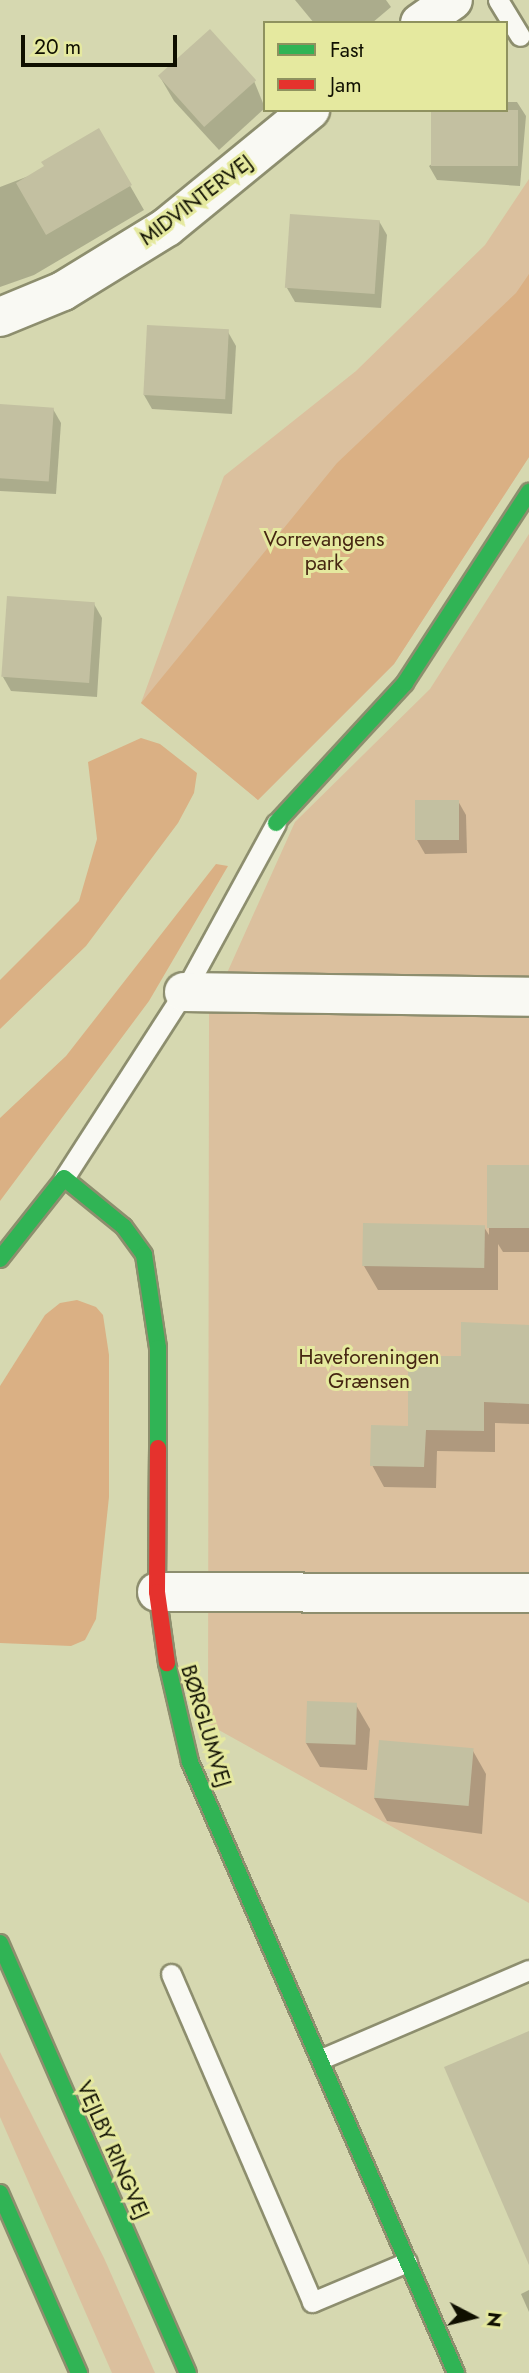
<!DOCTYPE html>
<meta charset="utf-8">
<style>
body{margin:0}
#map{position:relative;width:529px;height:2373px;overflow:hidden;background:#d6d8b0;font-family:Jost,sans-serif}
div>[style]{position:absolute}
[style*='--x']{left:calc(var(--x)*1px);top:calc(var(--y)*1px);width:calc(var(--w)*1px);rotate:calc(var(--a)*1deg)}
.green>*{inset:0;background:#dbc09e}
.forest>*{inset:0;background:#dab084}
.shadow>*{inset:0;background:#0003}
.building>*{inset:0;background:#c3c0a1;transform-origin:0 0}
.roads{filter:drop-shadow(2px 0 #8d8e6e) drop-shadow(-2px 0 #8d8e6e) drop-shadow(0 2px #8d8e6e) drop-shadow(0 -2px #8d8e6e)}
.lane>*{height:19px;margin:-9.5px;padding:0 9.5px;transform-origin:9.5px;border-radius:9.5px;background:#f9f9f3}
.street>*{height:38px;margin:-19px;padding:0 19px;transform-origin:19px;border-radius:19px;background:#f9f9f3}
.fast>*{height:16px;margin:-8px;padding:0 8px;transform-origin:8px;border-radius:8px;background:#30b455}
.jam>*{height:16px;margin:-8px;padding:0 8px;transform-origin:8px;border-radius:8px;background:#e5322d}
span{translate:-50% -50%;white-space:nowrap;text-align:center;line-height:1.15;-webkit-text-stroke:6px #e5e99f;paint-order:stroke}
.street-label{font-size:21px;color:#0f0f00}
.park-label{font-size:21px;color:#462612}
.legend{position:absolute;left:263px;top:21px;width:245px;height:91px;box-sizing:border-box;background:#e5e99f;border:2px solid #8f925f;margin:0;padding:9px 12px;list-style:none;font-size:21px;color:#0f0f00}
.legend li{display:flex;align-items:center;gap:14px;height:35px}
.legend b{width:35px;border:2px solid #8f925f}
.north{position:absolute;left:438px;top:2282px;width:70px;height:70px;-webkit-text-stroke:5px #e5e99f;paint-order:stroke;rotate:97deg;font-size:19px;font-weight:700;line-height:28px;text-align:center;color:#0f0f00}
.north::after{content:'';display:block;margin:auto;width:24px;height:32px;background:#0f0f00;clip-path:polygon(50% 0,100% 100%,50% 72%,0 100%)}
.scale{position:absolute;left:21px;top:35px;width:156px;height:32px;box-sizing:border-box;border:4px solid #0f0f00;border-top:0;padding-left:9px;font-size:21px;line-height:24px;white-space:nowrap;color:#0f0f00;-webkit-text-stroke:5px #e5e99f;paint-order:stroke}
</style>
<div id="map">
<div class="green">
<div style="clip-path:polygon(529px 179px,529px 457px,394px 664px,258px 800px,141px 703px,224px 476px,356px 371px,485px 245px)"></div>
<div style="clip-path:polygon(529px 534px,529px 1903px,208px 1724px,209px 1013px,295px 822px,430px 689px)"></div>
<div style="clip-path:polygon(0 2052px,104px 2258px,155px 2373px,112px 2373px,0 2117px)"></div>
</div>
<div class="forest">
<div style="clip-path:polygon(529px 274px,529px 457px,394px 664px,258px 800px,141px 703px,337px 463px,516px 293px)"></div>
<div style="clip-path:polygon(141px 738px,160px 744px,197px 773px,194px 793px,178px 823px,86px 946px,0 1029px,0 980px,79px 901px,97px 839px,88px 762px)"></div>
<div style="clip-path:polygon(216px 864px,228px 866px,149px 1001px,0 1201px,0 1118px,66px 1056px)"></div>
<div style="clip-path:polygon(77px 1300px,96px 1307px,103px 1315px,109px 1355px,109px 1497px,96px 1619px,85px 1640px,71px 1646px,0 1643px,0 1386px,45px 1315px,60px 1303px)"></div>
</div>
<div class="shadow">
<div style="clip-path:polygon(295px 0,386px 0,391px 7px,372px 23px,314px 23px)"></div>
<div style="clip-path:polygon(160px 77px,254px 81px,265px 108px,219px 150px,174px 101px)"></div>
<div style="clip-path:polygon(506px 102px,517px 102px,526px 116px,520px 186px,437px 180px,429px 166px,506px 110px)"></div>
<div style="clip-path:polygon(98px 130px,144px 210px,34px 275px,0 287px,0 187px,47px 169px)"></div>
<div style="clip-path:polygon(379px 221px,387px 235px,381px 308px,295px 302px,287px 288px)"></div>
<div style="clip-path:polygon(228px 332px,236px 346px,232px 414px,152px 409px,144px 395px)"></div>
<div style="clip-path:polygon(0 406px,53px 409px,61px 423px,56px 494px,0 491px)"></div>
<div style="clip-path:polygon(94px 604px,102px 618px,97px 697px,11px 691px,3px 677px)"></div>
<div style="clip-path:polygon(458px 801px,466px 815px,467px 853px,425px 854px,417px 840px)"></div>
<div style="clip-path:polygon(529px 1166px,529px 1252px,503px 1252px,498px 1244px,498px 1290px,378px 1290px,364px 1266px,484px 1227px,489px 1235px,489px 1167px)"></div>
<div style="clip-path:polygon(529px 1327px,529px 1424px,495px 1423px,495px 1452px,437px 1451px,436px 1488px,384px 1487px,372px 1465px,409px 1428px,463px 1358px)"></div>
<div style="clip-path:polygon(356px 1705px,370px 1729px,367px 1770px,320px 1767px,306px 1743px)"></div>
<div style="clip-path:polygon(473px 1751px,486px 1774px,482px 1834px,387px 1821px,374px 1798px)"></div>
<div style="clip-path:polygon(529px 2290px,529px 2312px,521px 2294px)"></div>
</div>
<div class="building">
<div style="left:210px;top:29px;width:69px;height:70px;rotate:48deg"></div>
<div style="left:431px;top:110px;width:87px;height:56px"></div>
<div style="clip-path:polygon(99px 128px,132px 185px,46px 235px,16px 183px,44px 166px,41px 162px)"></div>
<div style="left:290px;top:214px;width:90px;height:74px;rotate:4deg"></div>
<div style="left:147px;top:325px;width:82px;height:70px;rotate:3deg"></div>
<div style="left:0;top:404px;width:54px;height:74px;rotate:4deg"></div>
<div style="left:7px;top:596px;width:88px;height:81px;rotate:4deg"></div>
<div style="left:415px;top:800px;width:44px;height:40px"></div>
<div style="left:529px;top:1165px;width:63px;height:42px;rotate:90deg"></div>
<div style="left:363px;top:1223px;width:122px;height:43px;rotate:1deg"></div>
<div style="clip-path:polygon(461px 1322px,529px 1325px,529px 1404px,484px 1402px,484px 1431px,426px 1430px,424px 1467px,370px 1466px,371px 1425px,408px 1426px,408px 1356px,461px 1356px)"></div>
<div style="left:307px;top:1701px;width:50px;height:42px;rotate:2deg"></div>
<div style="left:379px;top:1740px;width:95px;height:58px;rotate:5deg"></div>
<div style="clip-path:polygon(529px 2031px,529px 2265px,444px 2067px)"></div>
</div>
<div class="roads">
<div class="lane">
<div style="--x:498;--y:0;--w:42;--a:58.6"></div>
<div style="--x:64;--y:1178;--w:221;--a:-57.2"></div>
<div style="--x:184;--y:992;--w:192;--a:-61.4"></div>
<div style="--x:171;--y:1974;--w:357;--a:66.7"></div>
<div style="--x:312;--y:2302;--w:103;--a:-22.8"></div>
<div style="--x:321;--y:2059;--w:226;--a:-23.2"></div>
</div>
<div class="street">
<div style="--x:420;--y:23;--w:40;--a:-34.9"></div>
<div style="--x:0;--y:317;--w:68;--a:-22.4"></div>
<div style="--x:63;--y:291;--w:122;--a:-31.6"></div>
<div style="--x:167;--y:227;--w:185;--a:-39.3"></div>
<div style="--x:184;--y:992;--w:345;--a:0.8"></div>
<div style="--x:157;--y:1592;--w:372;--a:0.2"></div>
</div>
<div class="fast">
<div style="--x:276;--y:823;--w:190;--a:-47.3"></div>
<div style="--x:405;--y:683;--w:228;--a:-57"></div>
<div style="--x:0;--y:1259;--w:103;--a:-51.7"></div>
<div style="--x:64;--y:1178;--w:77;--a:39.2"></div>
<div style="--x:124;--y:1227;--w:34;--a:54"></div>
<div style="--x:144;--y:1255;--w:94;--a:81.4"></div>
<div style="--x:158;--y:1348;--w:100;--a:90"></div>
<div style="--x:167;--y:1663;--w:102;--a:76.9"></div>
<div style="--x:190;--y:1762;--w:666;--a:66.47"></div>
<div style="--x:0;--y:1943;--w:469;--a:66.4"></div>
<div style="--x:0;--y:2193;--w:197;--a:66.3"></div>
</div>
<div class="jam">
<div style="--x:158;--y:1448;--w:144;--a:90.4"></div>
<div style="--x:157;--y:1592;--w:72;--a:82"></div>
</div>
</div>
<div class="street-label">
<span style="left:196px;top:200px;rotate:-37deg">MIDVINTERVEJ</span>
<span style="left:206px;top:1726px;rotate:73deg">BØRGLUMVEJ</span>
<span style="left:113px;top:2150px;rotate:66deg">VEJLBY RINGVEJ</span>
</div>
<div class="park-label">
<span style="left:324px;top:551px">Vorrevangens<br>park</span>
<span style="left:369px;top:1369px">Haveforeningen<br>Grænsen</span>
</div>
<ul class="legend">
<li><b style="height:9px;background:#30b455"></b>Fast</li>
<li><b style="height:9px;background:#e5322d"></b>Jam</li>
</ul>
<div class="north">N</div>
<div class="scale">20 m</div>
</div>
